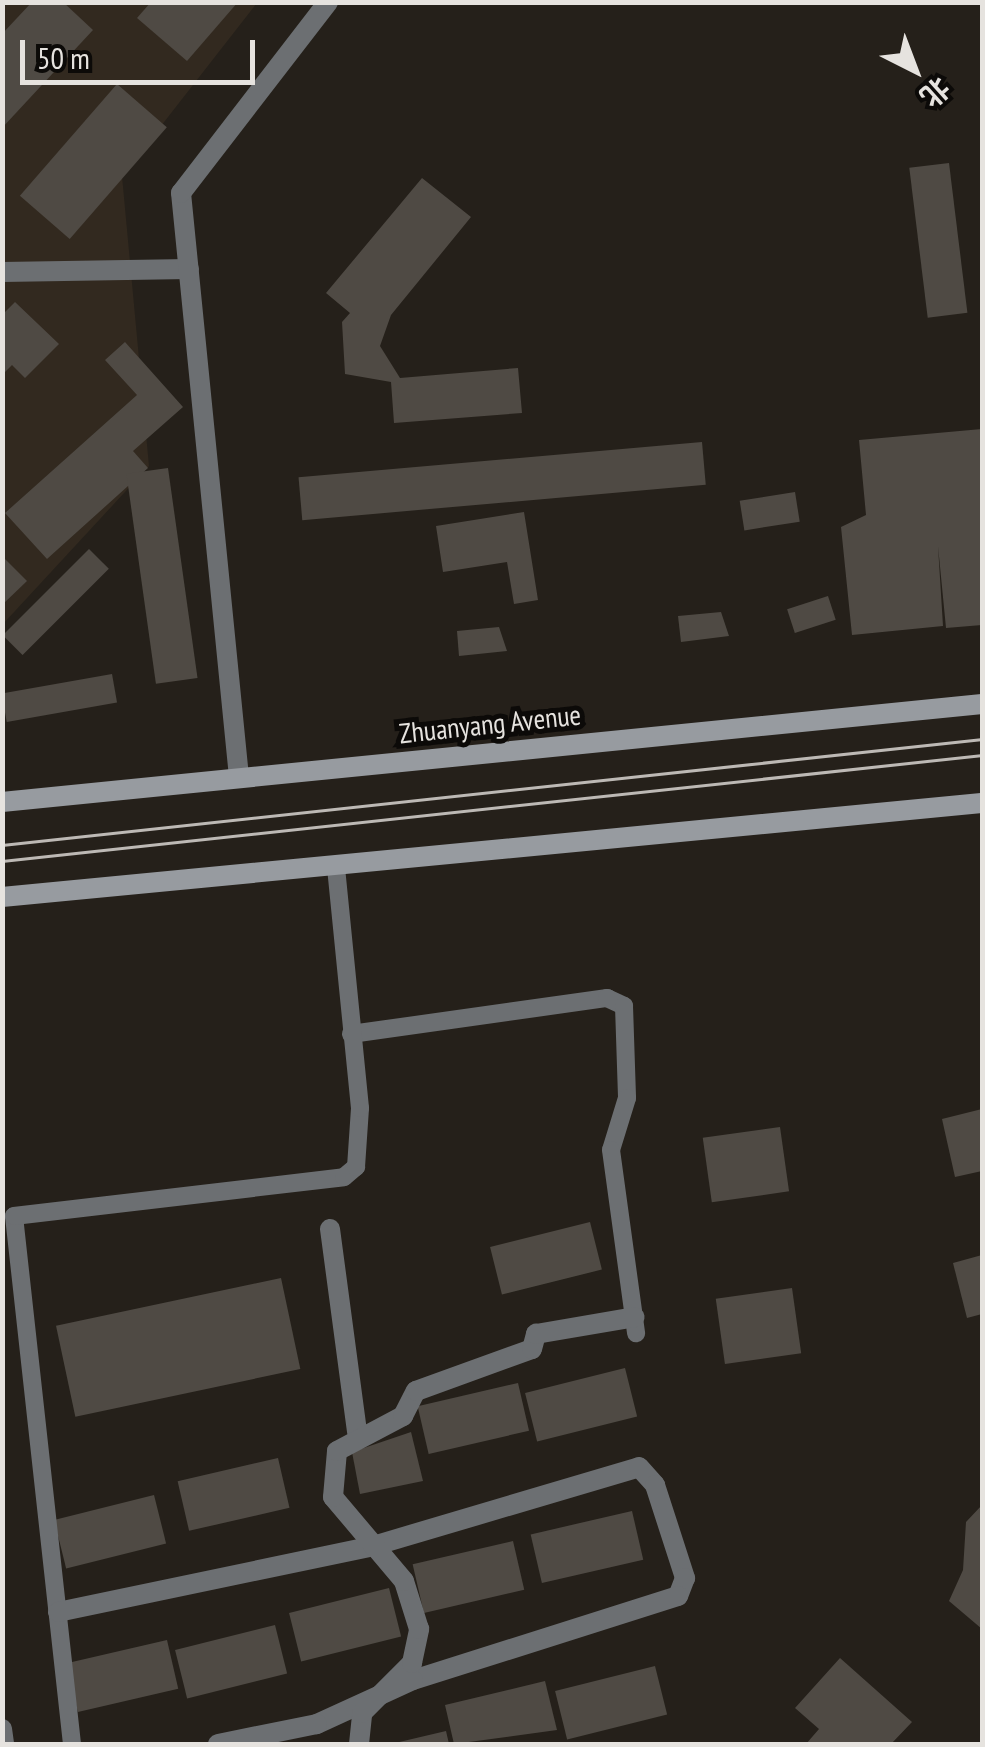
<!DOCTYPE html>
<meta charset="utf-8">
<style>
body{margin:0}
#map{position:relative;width:985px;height:1747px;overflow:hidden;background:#25201a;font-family:"PT Sans Narrow","Noto Sans SC",sans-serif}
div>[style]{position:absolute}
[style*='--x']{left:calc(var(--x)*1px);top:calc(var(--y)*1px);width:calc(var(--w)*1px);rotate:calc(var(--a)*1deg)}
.built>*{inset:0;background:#32291f}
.building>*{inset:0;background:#4f4a44;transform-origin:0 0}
.lane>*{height:18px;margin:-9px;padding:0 9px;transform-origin:9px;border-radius:9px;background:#6c6f72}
.street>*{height:20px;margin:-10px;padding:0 10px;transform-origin:10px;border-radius:10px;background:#6c6f72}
.secondary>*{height:20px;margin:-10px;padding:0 10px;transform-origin:10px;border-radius:10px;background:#979ba0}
.tram>*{height:2.5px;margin:-1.25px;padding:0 1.25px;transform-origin:1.25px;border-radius:1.25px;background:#bdb9b5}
span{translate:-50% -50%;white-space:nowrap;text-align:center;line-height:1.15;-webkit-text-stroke:10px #0c0a08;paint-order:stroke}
.street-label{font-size:28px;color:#e6e3df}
.frame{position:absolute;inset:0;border:5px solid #e6e3df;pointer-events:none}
.north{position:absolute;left:865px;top:20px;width:100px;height:100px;-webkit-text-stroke:8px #0c0a08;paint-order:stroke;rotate:138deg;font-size:28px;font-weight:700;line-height:40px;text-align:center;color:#e6e3df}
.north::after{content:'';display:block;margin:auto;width:35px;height:45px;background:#e6e3df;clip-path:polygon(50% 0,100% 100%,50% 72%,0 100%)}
.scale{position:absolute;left:20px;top:40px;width:235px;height:45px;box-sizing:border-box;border:5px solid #e6e3df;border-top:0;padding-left:12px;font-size:30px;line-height:35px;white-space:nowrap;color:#e6e3df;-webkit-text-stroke:8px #0c0a08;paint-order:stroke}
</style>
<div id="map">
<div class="built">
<div style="clip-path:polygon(3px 3px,257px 3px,122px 176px,149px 466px,3px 624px)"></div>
</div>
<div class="building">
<div style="clip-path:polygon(32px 2px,63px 2px,93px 30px,2px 128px,2px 34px)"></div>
<div style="clip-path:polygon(151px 2px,238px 2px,187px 61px,137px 18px)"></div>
<div style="left:117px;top:84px;width:66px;height:148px;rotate:41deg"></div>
<div style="left:949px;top:163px;width:151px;height:40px;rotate:83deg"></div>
<div style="clip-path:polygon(422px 178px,471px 217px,391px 315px,380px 346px,400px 378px,518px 368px,522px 413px,394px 423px,391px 382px,345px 374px,342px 322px,350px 313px,326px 293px)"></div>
<div style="clip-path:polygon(15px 302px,59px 344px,25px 378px,12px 365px,2px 375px,2px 315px)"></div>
<div style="clip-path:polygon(125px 342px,183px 407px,133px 451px,148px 468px,47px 559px,5px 513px,137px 395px,105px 360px)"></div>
<div style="clip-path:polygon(982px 429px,982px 625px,946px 628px,938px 546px,943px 626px,852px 635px,841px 527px,866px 515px,859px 440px)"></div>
<div style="left:702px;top:442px;width:43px;height:405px;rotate:85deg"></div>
<div style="left:168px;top:468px;width:212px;height:42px;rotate:82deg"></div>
<div style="left:795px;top:492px;width:30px;height:56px;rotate:81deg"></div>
<div style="clip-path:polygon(524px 512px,538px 600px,514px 604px,507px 562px,443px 572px,436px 526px)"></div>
<div style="left:89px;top:549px;width:28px;height:122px;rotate:45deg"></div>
<div style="clip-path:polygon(2px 556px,27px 581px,2px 605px)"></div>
<div style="left:828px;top:596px;width:25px;height:43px;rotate:72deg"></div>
<div style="clip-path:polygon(721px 612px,729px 636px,681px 642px,678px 616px)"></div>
<div style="clip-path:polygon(499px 627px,507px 651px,459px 656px,457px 631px)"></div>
<div style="left:112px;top:674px;width:29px;height:112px;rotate:80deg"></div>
<div style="clip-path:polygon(982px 1109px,982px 1171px,955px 1177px,942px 1119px)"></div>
<div style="left:780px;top:1127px;width:65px;height:78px;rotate:82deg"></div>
<div style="left:590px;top:1222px;width:49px;height:103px;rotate:76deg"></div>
<div style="clip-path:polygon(982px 1255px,982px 1314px,967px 1318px,953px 1263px)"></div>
<div style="left:281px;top:1278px;width:93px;height:230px;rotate:78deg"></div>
<div style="left:792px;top:1288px;width:66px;height:77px;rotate:82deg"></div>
<div style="left:625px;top:1368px;width:50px;height:103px;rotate:76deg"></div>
<div style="left:518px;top:1383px;width:49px;height:103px;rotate:77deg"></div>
<div style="clip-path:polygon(411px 1432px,423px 1481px,360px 1494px,352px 1452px)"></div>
<div style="left:278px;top:1458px;width:51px;height:103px;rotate:77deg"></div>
<div style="left:154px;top:1495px;width:50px;height:103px;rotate:76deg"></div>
<div style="clip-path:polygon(982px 1505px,982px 1629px,949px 1601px,963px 1570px,966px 1522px)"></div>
<div style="left:632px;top:1511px;width:50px;height:104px;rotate:77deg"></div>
<div style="left:513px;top:1541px;width:50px;height:103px;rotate:77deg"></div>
<div style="left:389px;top:1588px;width:50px;height:103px;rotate:76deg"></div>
<div style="left:275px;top:1625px;width:50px;height:103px;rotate:76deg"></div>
<div style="left:167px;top:1640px;width:50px;height:103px;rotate:77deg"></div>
<div style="clip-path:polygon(840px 1658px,912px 1722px,891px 1744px,806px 1744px,819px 1729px,795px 1708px)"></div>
<div style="left:655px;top:1666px;width:50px;height:103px;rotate:76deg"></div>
<div style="clip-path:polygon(545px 1681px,557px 1730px,454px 1744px,445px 1705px)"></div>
<div style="clip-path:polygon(446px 1731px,449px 1744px,395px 1744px,395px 1743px)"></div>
</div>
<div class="lane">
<div style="--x:351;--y:1034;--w:259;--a:-8"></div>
<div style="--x:607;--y:998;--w:19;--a:25"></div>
<div style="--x:624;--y:1006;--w:92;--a:88.1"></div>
<div style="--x:627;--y:1098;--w:54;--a:107.1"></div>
<div style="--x:611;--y:1150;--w:185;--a:82.2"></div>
<div style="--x:72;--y:1744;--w:531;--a:-96.27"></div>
<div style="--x:14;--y:1216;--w:332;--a:-6.7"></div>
<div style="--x:344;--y:1177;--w:16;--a:-40"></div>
<div style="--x:356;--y:1167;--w:59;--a:-86.1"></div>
<div style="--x:360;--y:1108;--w:242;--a:-95.7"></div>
</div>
<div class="street">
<div style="--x:2;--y:272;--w:187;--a:-0.9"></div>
<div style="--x:239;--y:777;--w:587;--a:-95.67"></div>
<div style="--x:181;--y:193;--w:241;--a:-52.4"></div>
<div style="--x:330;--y:1229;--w:205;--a:82.4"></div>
<div style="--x:58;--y:1612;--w:322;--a:-11.8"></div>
<div style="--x:373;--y:1546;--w:277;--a:-16.5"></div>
<div style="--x:639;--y:1467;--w:24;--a:48"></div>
<div style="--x:655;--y:1485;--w:98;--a:72.1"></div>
<div style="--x:685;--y:1578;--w:19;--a:111"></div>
<div style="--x:678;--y:1596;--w:278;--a:162.4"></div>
<div style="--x:413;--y:1680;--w:106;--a:155.4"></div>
<div style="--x:317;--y:1724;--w:101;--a:168.6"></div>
<div style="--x:2;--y:1729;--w:15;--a:82"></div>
<div style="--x:359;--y:1744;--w:31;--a:-84"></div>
<div style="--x:362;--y:1713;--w:71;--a:-45"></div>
<div style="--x:412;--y:1663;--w:35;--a:-78"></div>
<div style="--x:419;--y:1629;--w:50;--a:-107.4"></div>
<div style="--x:404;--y:1581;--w:110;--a:-130.2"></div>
<div style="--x:333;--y:1497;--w:46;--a:-85"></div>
<div style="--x:337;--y:1451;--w:75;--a:-27.9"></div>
<div style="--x:403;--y:1416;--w:28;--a:-63"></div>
<div style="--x:416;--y:1391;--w:123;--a:-19.9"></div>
<div style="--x:532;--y:1349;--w:16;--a:-75"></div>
<div style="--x:536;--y:1334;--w:100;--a:-9.7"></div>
</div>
<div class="secondary">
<div style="--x:2;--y:802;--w:985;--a:-5.71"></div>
<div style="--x:2;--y:897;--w:984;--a:-5.48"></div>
</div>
<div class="tram">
<div style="--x:2;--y:845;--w:986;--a:-6.17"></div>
<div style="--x:2;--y:861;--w:986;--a:-6.17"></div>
</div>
<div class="street-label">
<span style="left:490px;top:724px;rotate:-6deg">Zhuanyang Avenue</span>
</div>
<div class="frame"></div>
<div class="north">北</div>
<div class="scale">50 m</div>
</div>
